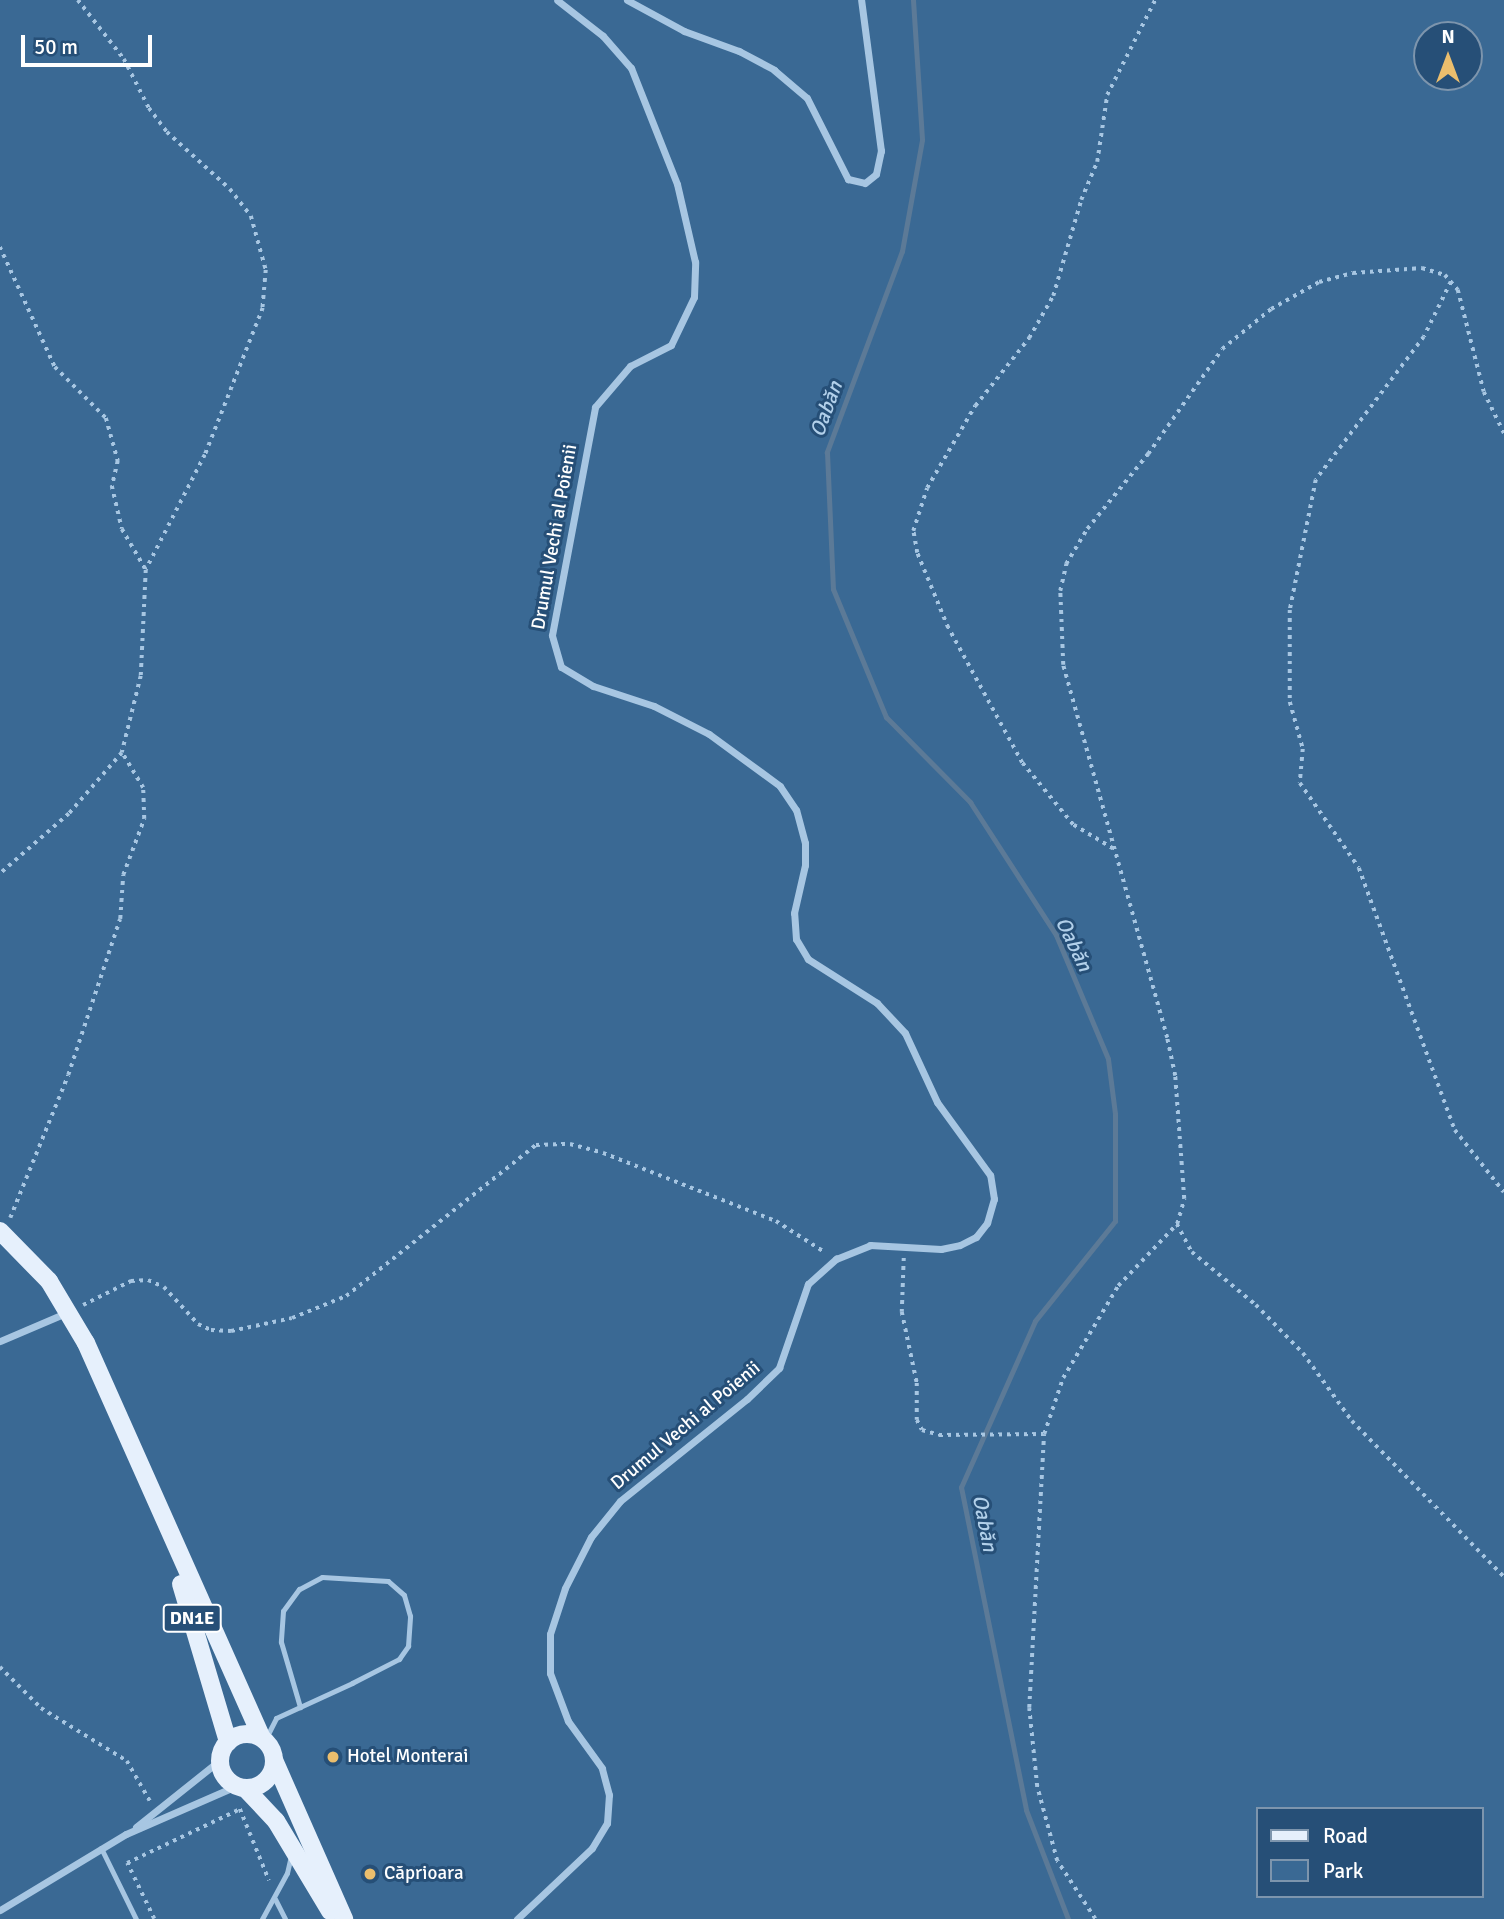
<!DOCTYPE html>
<meta charset="utf-8">
<style>
body{margin:0}
#map{position:relative;width:1504px;height:1919px;overflow:hidden;background:#264f77;font-family:Signika,sans-serif}
div>[style]{position:absolute}
[style*='--x']{left:calc(var(--x)*1px);top:calc(var(--y)*1px);width:calc(var(--w)*1px);rotate:calc(var(--a)*1deg)}
.green>*{inset:0;background:#3a6994}
.stream>*{height:5px;margin:-2.5px;padding:0 2.5px;transform-origin:2.5px;border-radius:2.5px;background:#5c7a97}
.path>*{height:3.5px;margin-top:-1.75px;transform-origin:0;background:repeating-linear-gradient(90deg,#a7c6e2 0 3.5px,transparent 0 8.5px)}
.service>*{height:5px;margin:-2.5px;padding:0 2.5px;transform-origin:2.5px;border-radius:2.5px;background:#a7c6e2}
.minor>*{height:7px;margin:-3.5px;padding:0 3.5px;transform-origin:3.5px;border-radius:3.5px;background:#a7c6e2}
.primary>*{height:18px;margin:-9px;padding:0 9px;transform-origin:9px;border-radius:9px;background:#e6f0fc}
.primary>.ring{margin:-9px;padding:0;box-sizing:content-box;background:none;border:18px solid #e6f0fc;border-radius:50%}
.dots>*{width:19px;height:19px;translate:-50% -50%;box-sizing:border-box;border:4px solid #264f77;border-radius:50%}
span{translate:-50% -50%;white-space:nowrap;text-align:center;line-height:1.15;-webkit-text-stroke:6px #264f77;paint-order:stroke}
.shield-label span{padding:2px 5px;background:#264f77;border:2px solid;border-radius:5px;-webkit-text-stroke-width:0}
.shield-label{font-size:18px;color:#fff;font-weight:700}
.street-label{font-size:19px;color:#fff}
.poi-label{font-size:19px;color:#fff}
.left{translate:0 -50%;text-align:left}
.water-label{font-size:21px;color:#b2d0ea;font-style:italic}
.legend{position:absolute;left:1256px;top:1807px;width:228px;height:91px;box-sizing:border-box;background:#264f77;border:2px solid #7d95ad;margin:0;padding:9px 12px;list-style:none;font-size:21px;color:#fff}
.legend li{display:flex;align-items:center;gap:14px;height:35px}
.legend b{width:35px;border:2px solid #7d95ad}
.north{position:absolute;left:1413px;top:21px;width:70px;height:70px;box-sizing:border-box;background:#264f77;border:2px solid #7d95ad;border-radius:50%;rotate:0deg;font-size:19px;font-weight:700;line-height:28px;text-align:center;color:#fff}
.north::after{content:'';display:block;margin:auto;width:24px;height:32px;background:#ebbe6d;clip-path:polygon(50% 0,100% 100%,50% 72%,0 100%)}
.scale{position:absolute;left:21px;top:35px;width:131px;height:32px;box-sizing:border-box;border:4px solid #fff;border-top:0;padding-left:9px;font-size:21px;line-height:24px;white-space:nowrap;color:#fff;-webkit-text-stroke:5px #264f77;paint-order:stroke}
</style>
<div id="map">
<div class="green">
<div style="clip-path:polygon(evenodd,0 0,1504px 0,1504px 1919px,0 1919px,0 0,1427px 35px,1469px 35px,1469px 77px,1427px 77px,1427px 35px,0 0,1257px 1809px,1481px 1809px,1481px 1896px,1257px 1896px,1257px 1809px)"></div>
</div>
<div class="stream">
<div style="--x:913;--y:0;--w:140;--a:86.3"></div>
<div style="--x:922;--y:140;--w:113;--a:100.2"></div>
<div style="--x:902;--y:251;--w:215;--a:110.5"></div>
<div style="--x:827;--y:452;--w:137;--a:87.5"></div>
<div style="--x:833;--y:589;--w:139;--a:67.5"></div>
<div style="--x:886;--y:717;--w:120;--a:45.3"></div>
<div style="--x:970;--y:802;--w:158;--a:57.1"></div>
<div style="--x:1056;--y:935;--w:134;--a:67.2"></div>
<div style="--x:1108;--y:1059;--w:55;--a:82.7"></div>
<div style="--x:1115;--y:1114;--w:107;--a:90"></div>
<div style="--x:1115;--y:1221;--w:128;--a:128.7"></div>
<div style="--x:1035;--y:1321;--w:182;--a:114"></div>
<div style="--x:961;--y:1487;--w:329;--a:78.6"></div>
<div style="--x:1026;--y:1810;--w:117;--a:68.9"></div>
</div>
<div class="path">
<div style="--x:78;--y:0;--w:75;--a:52.1"></div>
<div style="--x:124;--y:59;--w:55;--a:63"></div>
<div style="--x:149;--y:108;--w:30;--a:53"></div>
<div style="--x:167;--y:132;--w:85;--a:42.1"></div>
<div style="--x:230;--y:189;--w:34;--a:52"></div>
<div style="--x:251;--y:216;--w:56;--a:74.5"></div>
<div style="--x:266;--y:270;--w:38;--a:95"></div>
<div style="--x:263;--y:308;--w:158;--a:111.5"></div>
<div style="--x:205;--y:455;--w:129;--a:117.2"></div>
<div style="--x:0;--y:247;--w:132;--a:65.4"></div>
<div style="--x:55;--y:367;--w:72;--a:45"></div>
<div style="--x:106;--y:418;--w:45;--a:74.4"></div>
<div style="--x:118;--y:461;--w:26;--a:103"></div>
<div style="--x:112;--y:486;--w:44;--a:76.9"></div>
<div style="--x:122;--y:529;--w:48;--a:59.7"></div>
<div style="--x:146;--y:570;--w:106;--a:92.7"></div>
<div style="--x:141;--y:676;--w:79;--a:103.9"></div>
<div style="--x:122;--y:753;--w:81;--a:131"></div>
<div style="--x:69;--y:814;--w:91;--a:139"></div>
<div style="--x:1451;--y:282;--w:61;--a:116.1"></div>
<div style="--x:1424;--y:337;--w:179;--a:127.1"></div>
<div style="--x:1316;--y:480;--w:133;--a:101.3"></div>
<div style="--x:1290;--y:610;--w:92;--a:90"></div>
<div style="--x:1290;--y:702;--w:49;--a:74.5"></div>
<div style="--x:1303;--y:749;--w:34;--a:95"></div>
<div style="--x:1300;--y:783;--w:103;--a:55.2"></div>
<div style="--x:1359;--y:868;--w:279;--a:69.9"></div>
<div style="--x:1455;--y:1130;--w:79;--a:51.7"></div>
<div style="--x:1113;--y:849;--w:47;--a:-149"></div>
<div style="--x:1073;--y:825;--w:80;--a:-129.4"></div>
<div style="--x:1022;--y:763;--w:154;--a:-118.7"></div>
<div style="--x:948;--y:628;--w:81;--a:-112.5"></div>
<div style="--x:917;--y:553;--w:22;--a:-100"></div>
<div style="--x:913;--y:531;--w:45;--a:-72"></div>
<div style="--x:927;--y:488;--w:95;--a:-59.7"></div>
<div style="--x:975;--y:406;--w:87;--a:-51.5"></div>
<div style="--x:1029;--y:338;--w:48;--a:-60.3"></div>
<div style="--x:1053;--y:296;--w:100;--a:-73.7"></div>
<div style="--x:1081;--y:200;--w:41;--a:-67.2"></div>
<div style="--x:1097;--y:162;--w:68;--a:-81.5"></div>
<div style="--x:1107;--y:95;--w:106;--a:-63.2"></div>
<div style="--x:10;--y:1218;--w:154;--a:-67.9"></div>
<div style="--x:68;--y:1075;--w:164;--a:-71.6"></div>
<div style="--x:120;--y:919;--w:44;--a:-86.1"></div>
<div style="--x:123;--y:875;--w:60;--a:-69.4"></div>
<div style="--x:144;--y:819;--w:31;--a:-92"></div>
<div style="--x:143;--y:788;--w:41;--a:-121"></div>
<div style="--x:1177;--y:1224;--w:32;--a:62"></div>
<div style="--x:1192;--y:1252;--w:83;--a:39.6"></div>
<div style="--x:1256;--y:1305;--w:67;--a:45.6"></div>
<div style="--x:1303;--y:1353;--w:84;--a:54.2"></div>
<div style="--x:1352;--y:1421;--w:218;--a:45.7"></div>
<div style="--x:904;--y:1258;--w:54;--a:92.1"></div>
<div style="--x:902;--y:1312;--w:73;--a:78.1"></div>
<div style="--x:917;--y:1383;--w:37;--a:90"></div>
<div style="--x:917;--y:1420;--w:11;--a:63"></div>
<div style="--x:922;--y:1430;--w:18;--a:16"></div>
<div style="--x:939;--y:1435;--w:104;--a:-0.6"></div>
<div style="--x:83;--y:1305;--w:54;--a:-26.6"></div>
<div style="--x:131;--y:1281;--w:17;--a:-3"></div>
<div style="--x:148;--y:1280;--w:17;--a:24"></div>
<div style="--x:164;--y:1287;--w:50;--a:47.4"></div>
<div style="--x:198;--y:1324;--w:14;--a:25"></div>
<div style="--x:211;--y:1330;--w:20;--a:3"></div>
<div style="--x:231;--y:1331;--w:62;--a:-12"></div>
<div style="--x:292;--y:1318;--w:58;--a:-22.2"></div>
<div style="--x:346;--y:1296;--w:243;--a:-38.5"></div>
<div style="--x:536;--y:1145;--w:34;--a:-2"></div>
<div style="--x:570;--y:1144;--w:34;--a:15"></div>
<div style="--x:603;--y:1153;--w:186;--a:21.5"></div>
<div style="--x:776;--y:1221;--w:59;--a:32.6"></div>
<div style="--x:0;--y:1667;--w:58;--a:45"></div>
<div style="--x:41;--y:1708;--w:101;--a:31.6"></div>
<div style="--x:127;--y:1761;--w:46;--a:60.1"></div>
<div style="--x:154;--y:1919;--w:62;--a:-115.7"></div>
<div style="--x:127;--y:1863;--w:125;--a:-25.5"></div>
<div style="--x:240;--y:1809;--w:77;--a:67.8"></div>
<div style="--x:1095;--y:1919;--w:69;--a:-123.2"></div>
<div style="--x:1057;--y:1861;--w:77;--a:-105.1"></div>
<div style="--x:1037;--y:1787;--w:79;--a:-95.8"></div>
<div style="--x:1029;--y:1708;--w:274;--a:-86.9"></div>
<div style="--x:1044;--y:1434;--w:59;--a:-71.3"></div>
<div style="--x:1063;--y:1378;--w:107;--a:-59.1"></div>
<div style="--x:1118;--y:1286;--w:86;--a:-46.4"></div>
<div style="--x:1177;--y:1224;--w:26;--a:-74"></div>
<div style="--x:1184;--y:1199;--w:123;--a:-94.2"></div>
<div style="--x:1175;--y:1076;--w:39;--a:-102"></div>
<div style="--x:1167;--y:1038;--w:387;--a:-105.6"></div>
<div style="--x:1063;--y:665;--w:74;--a:-92.3"></div>
<div style="--x:1060;--y:591;--w:28;--a:-77"></div>
<div style="--x:1066;--y:564;--w:41;--a:-59"></div>
<div style="--x:1087;--y:529;--w:97;--a:-50.9"></div>
<div style="--x:1148;--y:454;--w:128;--a:-54.8"></div>
<div style="--x:1222;--y:349;--w:63;--a:-39.2"></div>
<div style="--x:1271;--y:309;--w:55;--a:-29.4"></div>
<div style="--x:1319;--y:282;--w:35;--a:-15"></div>
<div style="--x:1353;--y:273;--w:69;--a:-4.1"></div>
<div style="--x:1422;--y:268;--w:24;--a:17"></div>
<div style="--x:1445;--y:275;--w:20;--a:49"></div>
<div style="--x:1458;--y:290;--w:105;--a:75.7"></div>
<div style="--x:1484;--y:392;--w:46;--a:64"></div>
</div>
<div class="service">
<div style="--x:267;--y:1736;--w:20;--a:-63"></div>
<div style="--x:276;--y:1718;--w:84;--a:-24.7"></div>
<div style="--x:352;--y:1683;--w:53;--a:-27.1"></div>
<div style="--x:399;--y:1659;--w:16;--a:-55"></div>
<div style="--x:408;--y:1646;--w:30;--a:-86"></div>
<div style="--x:410;--y:1616;--w:22;--a:-106"></div>
<div style="--x:404;--y:1595;--w:21;--a:-139"></div>
<div style="--x:388;--y:1581;--w:66;--a:-176.5"></div>
<div style="--x:322;--y:1577;--w:26;--a:152"></div>
<div style="--x:299;--y:1589;--w:27;--a:126"></div>
<div style="--x:283;--y:1611;--w:31;--a:94"></div>
<div style="--x:281;--y:1642;--w:68;--a:73.7"></div>
<div style="--x:101;--y:1848;--w:79;--a:63.8"></div>
<div style="--x:275;--y:1899;--w:22;--a:63"></div>
<div style="--x:262;--y:1919;--w:52;--a:-61.5"></div>
<div style="--x:287;--y:1873;--w:17;--a:-77"></div>
</div>
<div class="minor">
<div style="--x:627;--y:0;--w:65;--a:28.5"></div>
<div style="--x:684;--y:31;--w:59;--a:20"></div>
<div style="--x:739;--y:51;--w:40;--a:28"></div>
<div style="--x:774;--y:70;--w:43;--a:40.3"></div>
<div style="--x:807;--y:98;--w:91;--a:63.2"></div>
<div style="--x:848;--y:179;--w:17;--a:13"></div>
<div style="--x:865;--y:183;--w:14;--a:-39"></div>
<div style="--x:876;--y:174;--w:24;--a:-78"></div>
<div style="--x:881;--y:151;--w:152;--a:-97.5"></div>
<div style="--x:0;--y:1341;--w:74;--a:-23.1"></div>
<div style="--x:136;--y:1827;--w:107;--a:-38.6"></div>
<div style="--x:0;--y:1910;--w:147;--a:-31.1"></div>
<div style="--x:126;--y:1834;--w:120;--a:-23.6"></div>
<div style="--x:517;--y:1919;--w:103;--a:-43.4"></div>
<div style="--x:592;--y:1848;--w:29;--a:-59"></div>
<div style="--x:607;--y:1823;--w:28;--a:-86"></div>
<div style="--x:609;--y:1795;--w:28;--a:-105"></div>
<div style="--x:602;--y:1768;--w:58;--a:-125.9"></div>
<div style="--x:568;--y:1721;--w:51;--a:-110.6"></div>
<div style="--x:550;--y:1673;--w:39;--a:-90"></div>
<div style="--x:550;--y:1634;--w:48;--a:-71.9"></div>
<div style="--x:565;--y:1588;--w:57;--a:-63"></div>
<div style="--x:591;--y:1537;--w:46;--a:-51.1"></div>
<div style="--x:620;--y:1501;--w:163;--a:-38.8"></div>
<div style="--x:747;--y:1399;--w:45;--a:-44.1"></div>
<div style="--x:779;--y:1368;--w:89;--a:-71"></div>
<div style="--x:808;--y:1284;--w:38;--a:-42"></div>
<div style="--x:836;--y:1259;--w:37;--a:-22"></div>
<div style="--x:870;--y:1245;--w:71;--a:3.2"></div>
<div style="--x:941;--y:1249;--w:19;--a:-12"></div>
<div style="--x:960;--y:1245;--w:18;--a:-27"></div>
<div style="--x:976;--y:1237;--w:18;--a:-52"></div>
<div style="--x:987;--y:1223;--w:25;--a:-74"></div>
<div style="--x:994;--y:1199;--w:24;--a:-99"></div>
<div style="--x:990;--y:1175;--w:90;--a:-126"></div>
<div style="--x:937;--y:1102;--w:76;--a:-114.9"></div>
<div style="--x:905;--y:1033;--w:41;--a:-133"></div>
<div style="--x:877;--y:1003;--w:82;--a:-147.5"></div>
<div style="--x:808;--y:959;--w:23;--a:-121"></div>
<div style="--x:796;--y:939;--w:26;--a:-94"></div>
<div style="--x:794;--y:913;--w:49;--a:-77.1"></div>
<div style="--x:805;--y:865;--w:22;--a:-90"></div>
<div style="--x:805;--y:843;--w:34;--a:-105"></div>
<div style="--x:796;--y:810;--w:29;--a:-124"></div>
<div style="--x:780;--y:786;--w:88;--a:-143.8"></div>
<div style="--x:709;--y:734;--w:62;--a:-153"></div>
<div style="--x:654;--y:706;--w:64;--a:-161.8"></div>
<div style="--x:593;--y:686;--w:37;--a:-149"></div>
<div style="--x:561;--y:667;--w:33;--a:-106"></div>
<div style="--x:552;--y:635;--w:232;--a:-79.3"></div>
<div style="--x:595;--y:407;--w:54;--a:-49.5"></div>
<div style="--x:630;--y:366;--w:46;--a:-27.1"></div>
<div style="--x:671;--y:345;--w:53;--a:-64.4"></div>
<div style="--x:694;--y:297;--w:35;--a:-88"></div>
<div style="--x:695;--y:262;--w:80;--a:-103"></div>
<div style="--x:677;--y:184;--w:125;--a:-111.6"></div>
<div style="--x:631;--y:68;--w:43;--a:-131.2"></div>
<div style="--x:603;--y:36;--w:58;--a:-142"></div>
</div>
<div class="primary">
<div style="--x:0;--y:1231;--w:70;--a:45.6"></div>
<div style="--x:49;--y:1281;--w:72;--a:59.2"></div>
<div style="--x:86;--y:1343;--w:432;--a:66"></div>
<div style="--x:181;--y:1584;--w:165;--a:73.4"></div>
<div class="ring" style="left:220px;top:1734px;width:36px;height:36px"></div>
<div style="--x:274;--y:1760;--w:174;--a:66.2"></div>
<div style="--x:245;--y:1788;--w:45;--a:46.8"></div>
<div style="--x:276;--y:1821;--w:105;--a:59"></div>
</div>
<div class="dots">
<div style="left:333px;top:1757px;background:#ebbe6d"></div>
<div style="left:370px;top:1874px;background:#ebbe6d"></div>
</div>
<div class="shield-label">
<span style="left:192px;top:1618px">DN1E</span>
</div>
<div class="street-label">
<span style="left:555px;top:537px;rotate:-80deg">Drumul Vechi al Poienii</span>
<span style="left:686px;top:1426px;rotate:-40deg">Drumul Vechi al Poienii</span>
</div>
<div class="poi-label">
<span class="left" style="left:347px;top:1757px">Hotel Monterai</span>
<span class="left" style="left:384px;top:1874px">Căprioara</span>
</div>
<div class="water-label">
<span style="left:826px;top:409px;rotate:-70deg">Oabăn</span>
<span style="left:1074px;top:944px;rotate:64deg">Oabăn</span>
<span style="left:985px;top:1523px;rotate:79deg">Oabăn</span>
</div>
<ul class="legend">
<li><b style="height:9px;background:#e6f0fc"></b>Road</li>
<li><b style="height:19px;background:#3a6994"></b>Park</li>
</ul>
<div class="north">N</div>
<div class="scale">50 m</div>
</div>
